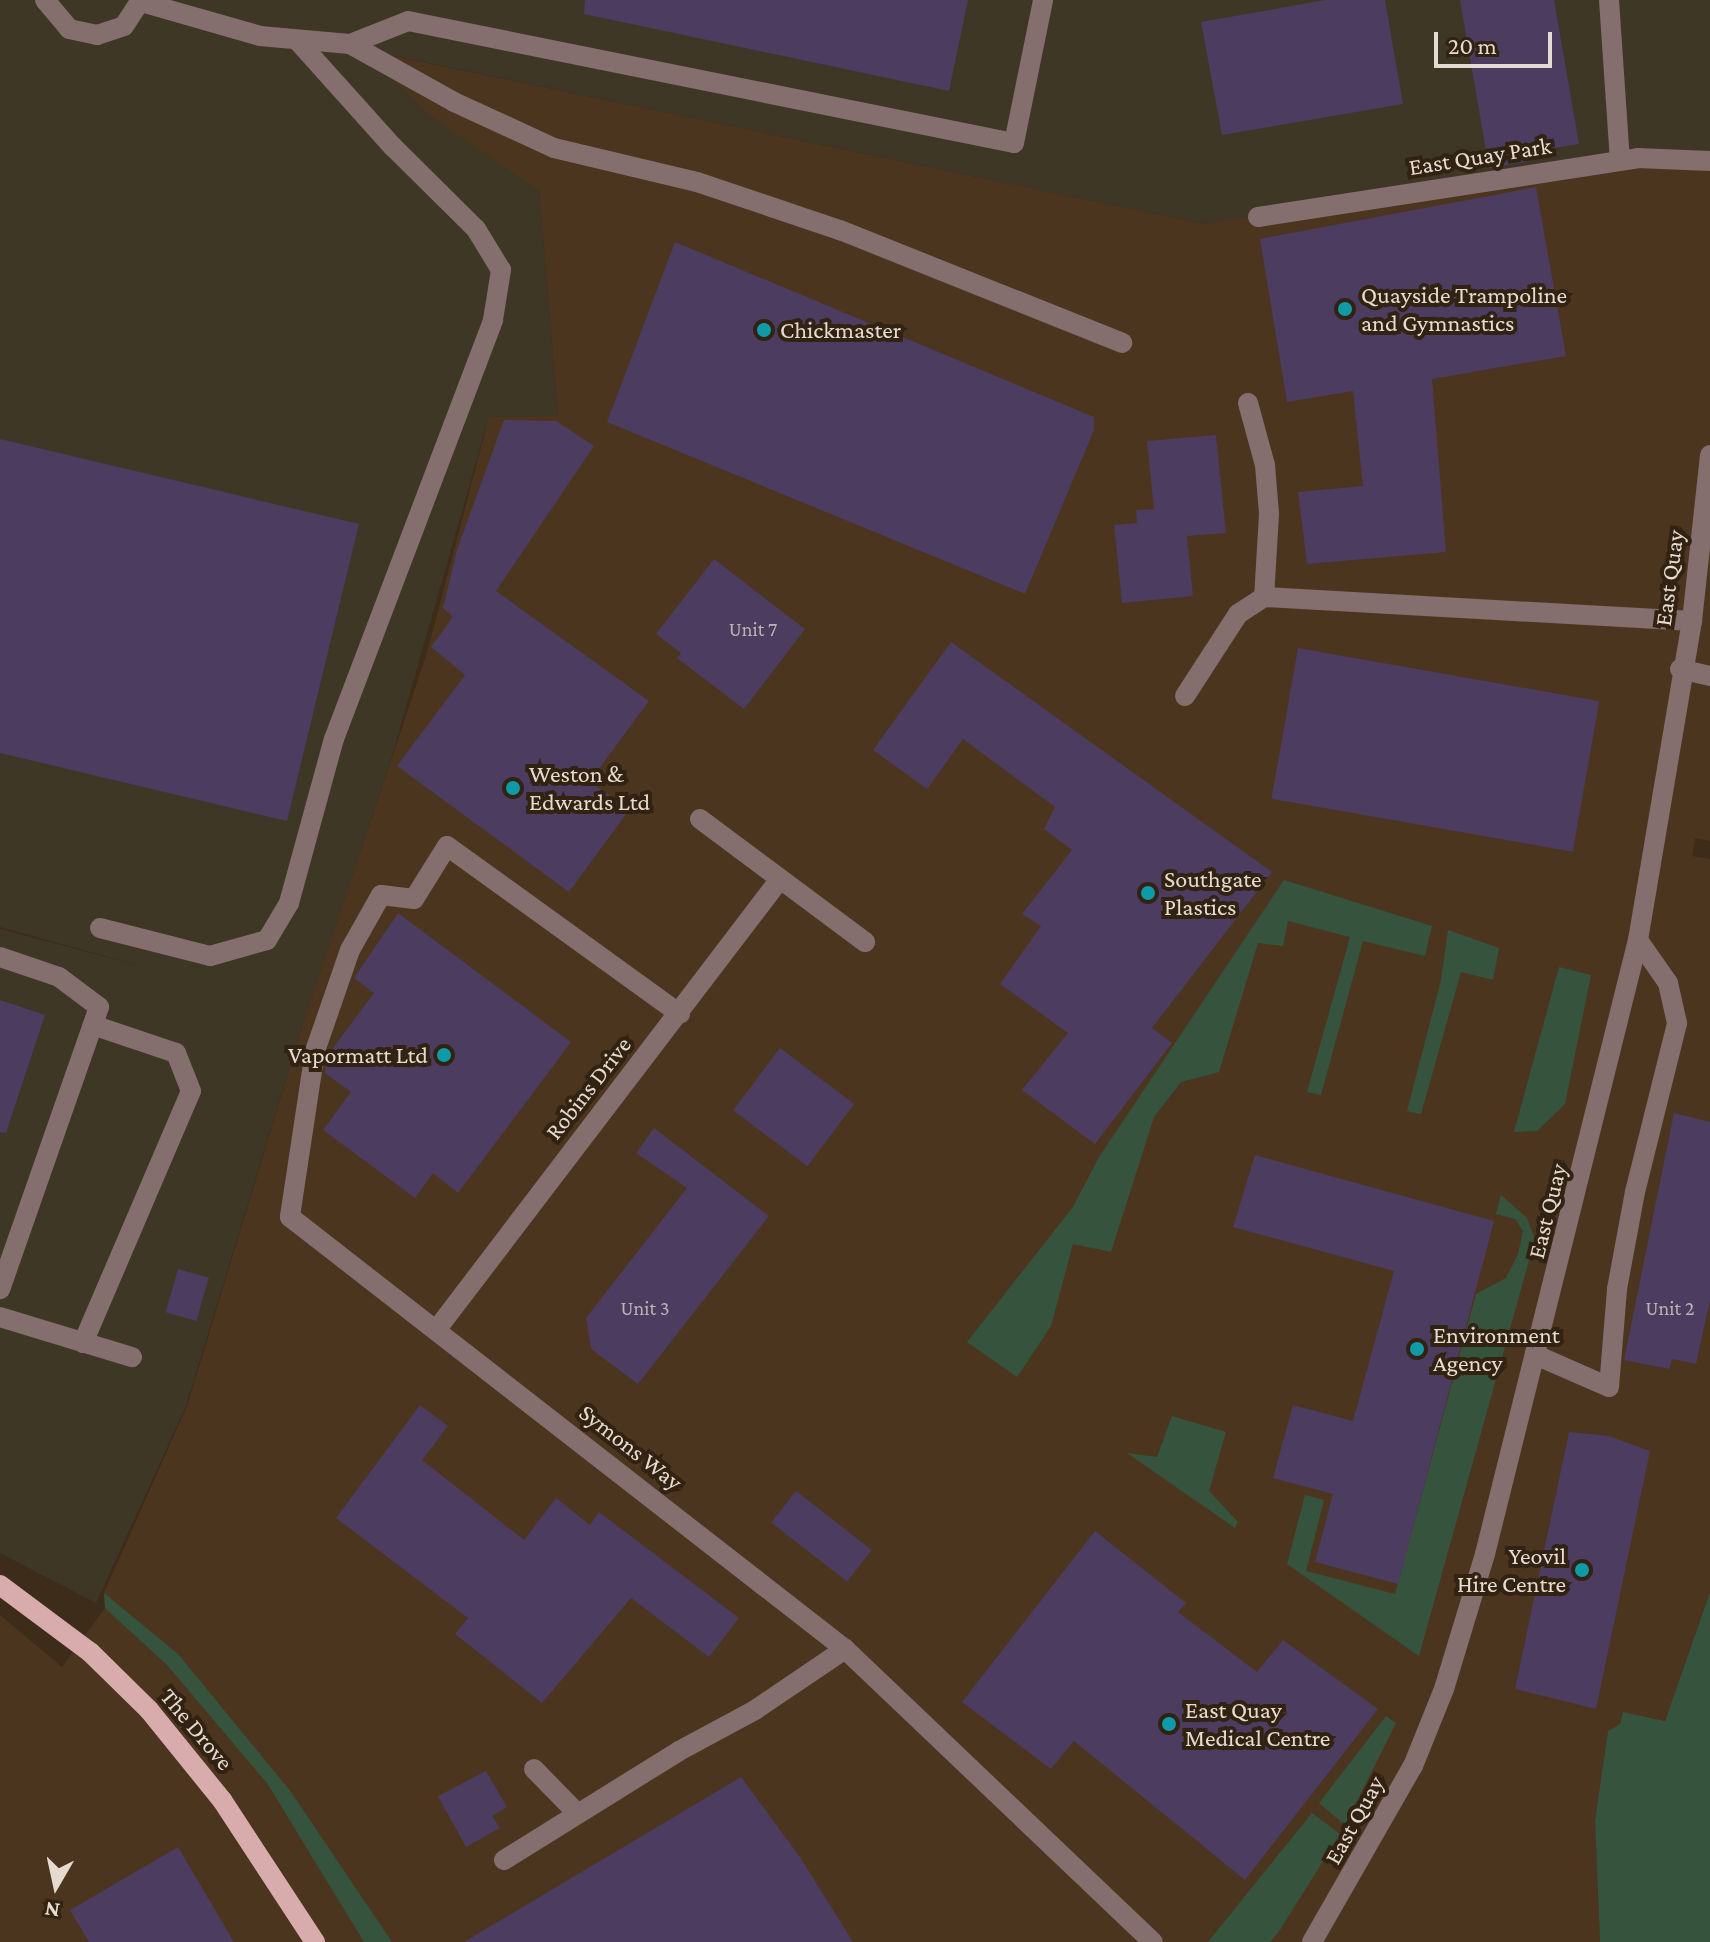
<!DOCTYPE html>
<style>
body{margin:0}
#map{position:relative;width:1710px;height:1942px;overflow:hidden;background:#3d2c1a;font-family:"Crimson Pro",serif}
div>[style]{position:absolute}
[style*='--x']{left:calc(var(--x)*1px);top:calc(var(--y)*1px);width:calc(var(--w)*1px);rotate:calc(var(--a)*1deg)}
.commercial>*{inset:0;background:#3e3725}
.built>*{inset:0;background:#4b351e}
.green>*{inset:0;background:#36543d}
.building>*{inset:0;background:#4b3c60;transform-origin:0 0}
.minor>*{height:20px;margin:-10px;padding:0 10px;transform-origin:10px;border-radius:10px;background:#846e6e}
.major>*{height:20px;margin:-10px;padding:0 10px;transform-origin:10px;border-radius:10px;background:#d8abac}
.dots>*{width:22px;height:22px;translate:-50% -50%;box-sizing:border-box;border:4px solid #322211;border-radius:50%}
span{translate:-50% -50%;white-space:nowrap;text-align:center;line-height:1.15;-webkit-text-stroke:8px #322211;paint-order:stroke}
.number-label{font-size:20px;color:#beb3b4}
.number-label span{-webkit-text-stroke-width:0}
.street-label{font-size:24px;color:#e5dbd0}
.poi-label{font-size:24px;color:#e5dbd0}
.left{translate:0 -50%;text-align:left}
.right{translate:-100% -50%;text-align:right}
.north{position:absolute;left:16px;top:1846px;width:80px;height:80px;-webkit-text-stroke:6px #322211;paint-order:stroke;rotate:189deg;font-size:22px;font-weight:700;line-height:32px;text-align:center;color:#e5dbd0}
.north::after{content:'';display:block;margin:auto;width:28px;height:36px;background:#e5dbd0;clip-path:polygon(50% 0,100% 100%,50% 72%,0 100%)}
.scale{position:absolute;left:1434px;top:32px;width:118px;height:36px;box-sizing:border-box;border:4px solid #e5dbd0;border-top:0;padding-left:10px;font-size:24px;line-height:28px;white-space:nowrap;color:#e5dbd0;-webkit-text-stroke:6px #322211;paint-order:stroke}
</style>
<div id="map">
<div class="commercial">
<div style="clip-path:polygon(0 0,1710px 0,1710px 161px,1204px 224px,366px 50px,539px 190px,558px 416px,489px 417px,389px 766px,307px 1011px,186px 1406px,96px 1603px,0 1553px,0 929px,156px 970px,0 927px)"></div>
</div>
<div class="built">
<div style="clip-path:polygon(364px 50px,1204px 224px,1620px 161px,1710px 161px,1710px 841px,1695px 838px,1692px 856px,1710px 859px,1710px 1592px,1665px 1721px,1623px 1712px,1620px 1724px,1608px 1731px,1595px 1820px,1600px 1942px,0 1942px,0 1615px,62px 1667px,105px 1608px,104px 1593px,187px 1406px,307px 1011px,427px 653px,489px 417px,558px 416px,539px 190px,430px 116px)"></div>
</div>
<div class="green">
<div style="clip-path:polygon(1284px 880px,1432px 926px,1425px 956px,1363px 941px,1321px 1095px,1307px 1092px,1350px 937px,1288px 921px,1283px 946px,1258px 943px,1219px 1072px,1181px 1082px,1154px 1117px,1111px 1252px,1073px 1244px,1051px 1326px,1017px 1377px,967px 1342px,1073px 1207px,1099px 1157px)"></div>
<div style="clip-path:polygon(1448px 930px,1499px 948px,1493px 980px,1461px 972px,1421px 1114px,1407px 1111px,1441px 980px)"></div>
<div style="clip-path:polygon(1559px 967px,1591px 975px,1565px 1104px,1537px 1131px,1514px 1132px)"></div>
<div style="clip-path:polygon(1501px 1195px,1527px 1218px,1535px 1239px,1419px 1656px,1287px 1564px,1305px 1495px,1324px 1500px,1306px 1571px,1395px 1594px,1476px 1294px,1506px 1278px,1518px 1254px,1523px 1231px,1515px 1219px,1496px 1214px)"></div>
<div style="clip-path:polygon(1172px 1416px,1226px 1432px,1209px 1491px,1238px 1522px,1235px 1528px,1127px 1453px,1157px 1457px)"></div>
<div style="clip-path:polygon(1710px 1592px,1710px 1942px,1600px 1942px,1595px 1820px,1608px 1731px,1620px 1724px,1623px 1712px,1665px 1721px)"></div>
<div style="clip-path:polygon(104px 1593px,178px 1654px,291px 1792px,392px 1942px,364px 1942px,267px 1783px,167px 1665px,105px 1608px)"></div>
<div style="clip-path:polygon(1386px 1716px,1396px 1723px,1345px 1825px,1319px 1803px)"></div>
<div style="clip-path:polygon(1312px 1813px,1340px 1834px,1278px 1933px,1270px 1942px,1208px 1942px)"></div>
</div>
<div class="building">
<div style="clip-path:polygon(585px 0,968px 0,949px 91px,584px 14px)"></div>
<div style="clip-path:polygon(1325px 0,1385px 0,1403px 104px,1222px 135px,1201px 22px)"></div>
<div style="clip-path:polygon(1460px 0,1554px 0,1579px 144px,1530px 152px,1531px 161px,1489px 168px)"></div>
<div style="clip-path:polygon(1536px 187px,1566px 356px,1432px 379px,1446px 552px,1307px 564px,1298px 492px,1363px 486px,1353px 391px,1287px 402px,1260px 239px)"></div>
<div style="clip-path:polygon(675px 242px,1094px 417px,1094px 430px,1025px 594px,607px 422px)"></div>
<div style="clip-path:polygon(504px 420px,556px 421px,594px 446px,496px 591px,649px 701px,590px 781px,629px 810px,569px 892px,397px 766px,465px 675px,431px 647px,453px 617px,443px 608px,457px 550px)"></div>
<div style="clip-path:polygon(1216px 435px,1226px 533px,1187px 536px,1193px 596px,1122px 603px,1114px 525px,1137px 523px,1136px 510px,1154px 509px,1147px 441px)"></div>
<div style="clip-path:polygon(0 439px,359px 524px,287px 821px,0 753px)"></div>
<div style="clip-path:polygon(714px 559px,805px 629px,744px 709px,677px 658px,681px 653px,656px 634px)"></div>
<div style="clip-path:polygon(951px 642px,1272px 872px,1152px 1028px,1172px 1043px,1095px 1144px,1022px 1090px,1068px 1033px,1000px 984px,1041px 926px,1022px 914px,1072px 850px,1044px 829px,1055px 807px,963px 739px,927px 789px,873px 750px)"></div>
<div style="left:1298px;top:648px;width:306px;height:153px;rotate:10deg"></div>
<div style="clip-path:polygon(398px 913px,571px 1042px,458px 1193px,433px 1173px,415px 1198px,323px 1130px,351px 1092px,325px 1073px,327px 1056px,374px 993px,354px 978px)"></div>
<div style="clip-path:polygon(0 1000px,45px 1015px,6px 1133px,0 1132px)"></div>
<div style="left:780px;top:1048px;width:93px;height:78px;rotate:37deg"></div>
<div style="clip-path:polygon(1674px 1113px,1710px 1122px,1710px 1300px,1696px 1364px,1672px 1359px,1669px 1369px,1624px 1360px)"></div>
<div style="clip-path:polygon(654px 1128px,769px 1216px,638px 1384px,591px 1349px,586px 1318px,687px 1188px,636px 1153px)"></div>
<div style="clip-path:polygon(1255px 1155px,1494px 1221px,1398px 1584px,1315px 1562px,1333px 1494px,1273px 1478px,1293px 1405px,1353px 1421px,1394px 1271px,1233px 1227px)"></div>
<div style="left:178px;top:1269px;width:32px;height:45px;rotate:16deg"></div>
<div style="clip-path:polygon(420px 1405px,448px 1426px,422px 1460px,524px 1540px,556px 1498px,590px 1525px,599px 1512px,739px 1618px,709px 1657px,631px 1598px,542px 1703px,455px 1634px,468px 1618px,336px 1518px)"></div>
<div style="clip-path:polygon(1569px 1432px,1609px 1436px,1650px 1451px,1596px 1709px,1515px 1689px)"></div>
<div style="left:796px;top:1491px;width:96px;height:40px;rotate:38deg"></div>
<div style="clip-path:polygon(1095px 1531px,1186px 1603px,1178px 1612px,1257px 1672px,1283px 1640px,1378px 1709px,1245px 1880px,1074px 1741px,1051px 1769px,962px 1702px)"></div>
<div style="clip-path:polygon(486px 1771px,507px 1807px,492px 1816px,500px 1828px,466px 1847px,438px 1796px)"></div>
<div style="clip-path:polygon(741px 1777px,800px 1857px,853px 1942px,464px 1942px)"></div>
<div style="clip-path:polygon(178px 1847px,234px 1942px,89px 1942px,70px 1910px)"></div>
</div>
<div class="minor">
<div style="--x:45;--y:0;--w:38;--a:50"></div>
<div style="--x:69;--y:29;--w:29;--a:12"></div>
<div style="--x:97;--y:35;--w:28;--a:-18"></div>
<div style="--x:124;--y:26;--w:31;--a:-57"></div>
<div style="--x:1609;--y:0;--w:161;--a:86.1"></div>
<div style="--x:141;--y:2;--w:124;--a:15.9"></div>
<div style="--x:260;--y:36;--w:90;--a:5.1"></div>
<div style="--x:350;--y:44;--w:119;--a:29.1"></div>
<div style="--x:454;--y:102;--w:110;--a:24.7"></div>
<div style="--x:554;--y:148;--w:147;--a:13.4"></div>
<div style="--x:697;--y:182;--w:151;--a:18.6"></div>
<div style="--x:840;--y:230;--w:304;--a:21.8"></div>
<div style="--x:350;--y:44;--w:62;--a:-21.6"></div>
<div style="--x:408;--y:21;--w:618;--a:11.38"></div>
<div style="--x:1014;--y:143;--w:146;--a:-78.5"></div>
<div style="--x:1258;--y:217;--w:384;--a:-8.8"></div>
<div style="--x:1637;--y:158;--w:73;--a:2.4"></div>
<div style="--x:1248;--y:403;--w:64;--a:74.7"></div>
<div style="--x:1265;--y:465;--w:49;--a:85.3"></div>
<div style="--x:1269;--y:514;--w:83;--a:93.4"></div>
<div style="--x:1680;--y:669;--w:31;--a:13"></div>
<div style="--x:1185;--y:696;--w:98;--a:-57.1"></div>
<div style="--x:1238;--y:614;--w:31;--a:-33"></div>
<div style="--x:1264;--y:597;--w:429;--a:3.2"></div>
<div style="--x:700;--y:819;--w:206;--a:36.7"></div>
<div style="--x:100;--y:928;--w:114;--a:14.3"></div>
<div style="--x:210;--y:956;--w:59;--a:-15.7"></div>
<div style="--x:267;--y:940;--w:43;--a:-59.3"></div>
<div style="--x:289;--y:903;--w:170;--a:-74.7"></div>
<div style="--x:334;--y:739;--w:448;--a:-69.2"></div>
<div style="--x:493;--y:320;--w:51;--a:-80.9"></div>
<div style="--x:501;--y:270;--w:48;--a:-121.4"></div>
<div style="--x:476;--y:229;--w:117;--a:-135.3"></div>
<div style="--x:393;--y:147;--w:142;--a:-131.9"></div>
<div style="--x:0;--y:957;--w:62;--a:18.7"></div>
<div style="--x:59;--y:977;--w:50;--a:36.9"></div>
<div style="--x:99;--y:1007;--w:299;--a:109.3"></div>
<div style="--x:680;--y:1014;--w:287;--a:-144.2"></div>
<div style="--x:447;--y:846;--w:62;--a:121.9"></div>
<div style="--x:414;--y:899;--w:33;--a:-173"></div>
<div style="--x:381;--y:895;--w:63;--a:119.4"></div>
<div style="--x:350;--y:950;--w:107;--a:109.1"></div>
<div style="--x:315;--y:1051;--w:168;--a:98.6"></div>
<div style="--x:290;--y:1217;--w:703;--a:37.9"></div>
<div style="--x:845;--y:1649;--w:425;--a:43.6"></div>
<div style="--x:0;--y:1317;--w:138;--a:16.9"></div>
<div style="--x:437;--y:1329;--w:566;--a:-52.68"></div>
<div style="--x:83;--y:1343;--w:274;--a:-66.8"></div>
<div style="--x:191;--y:1091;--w:41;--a:-111.5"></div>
<div style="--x:176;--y:1053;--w:88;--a:-161.4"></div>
<div style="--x:1538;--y:1356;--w:77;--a:23.6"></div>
<div style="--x:1609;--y:1387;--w:98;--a:-85.3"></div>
<div style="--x:1617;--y:1289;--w:99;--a:-79.5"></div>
<div style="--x:1635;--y:1192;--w:174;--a:-76"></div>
<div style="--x:1677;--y:1023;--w:41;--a:-102.7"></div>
<div style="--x:1668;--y:983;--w:52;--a:-124.9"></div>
<div style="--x:534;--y:1769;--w:62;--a:45.7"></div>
<div style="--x:504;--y:1860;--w:206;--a:-31.9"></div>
<div style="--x:679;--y:1751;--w:86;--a:-28.3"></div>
<div style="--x:755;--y:1710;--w:109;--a:-34.1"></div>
<div style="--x:1312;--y:1942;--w:203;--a:-60.2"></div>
<div style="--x:1413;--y:1766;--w:83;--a:-68.1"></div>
<div style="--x:1444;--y:1689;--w:141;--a:-73.1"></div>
<div style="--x:1485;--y:1554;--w:633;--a:-76.01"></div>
<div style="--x:1638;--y:940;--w:324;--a:-80.4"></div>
<div style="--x:1692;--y:621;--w:167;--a:-83.8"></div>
</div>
<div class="major">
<div style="--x:0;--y:1585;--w:112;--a:36.7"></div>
<div style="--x:90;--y:1652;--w:83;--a:44.5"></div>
<div style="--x:149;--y:1710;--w:116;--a:51"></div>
<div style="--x:222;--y:1800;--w:170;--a:56.8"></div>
</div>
<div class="dots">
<div style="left:1345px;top:309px;background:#0f9aa8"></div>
<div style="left:764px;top:330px;background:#0f9aa8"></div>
<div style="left:513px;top:788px;background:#0f9aa8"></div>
<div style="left:1148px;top:893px;background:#0f9aa8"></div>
<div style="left:444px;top:1055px;background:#0f9aa8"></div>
<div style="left:1417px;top:1349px;background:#0f9aa8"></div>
<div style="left:1582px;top:1570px;background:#0f9aa8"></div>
<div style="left:1169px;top:1724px;background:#0f9aa8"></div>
</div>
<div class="number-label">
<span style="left:753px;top:629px">Unit 7</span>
<span style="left:645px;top:1308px">Unit 3</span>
<span style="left:1670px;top:1308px">Unit 2</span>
</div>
<div class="street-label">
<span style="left:1480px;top:156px;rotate:-9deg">East Quay Park</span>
<span style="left:1669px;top:578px;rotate:-82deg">East Quay</span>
<span style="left:588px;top:1088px;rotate:-52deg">Robins Drive</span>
<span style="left:1547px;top:1211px;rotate:-76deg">East Quay</span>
<span style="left:631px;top:1447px;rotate:38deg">Symons Way</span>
<span style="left:197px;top:1729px;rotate:50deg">The Drove</span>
<span style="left:1354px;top:1820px;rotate:-61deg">East Quay</span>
</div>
<div class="poi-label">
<span class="left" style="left:1361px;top:309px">Quayside Trampoline<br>and Gymnastics</span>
<span class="left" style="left:780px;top:330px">Chickmaster</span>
<span class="left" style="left:529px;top:788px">Weston &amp;<br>Edwards Ltd</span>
<span class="left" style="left:1164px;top:893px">Southgate<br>Plastics</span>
<span class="right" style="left:428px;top:1055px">Vapormatt Ltd</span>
<span class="left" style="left:1433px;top:1349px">Environment<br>Agency</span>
<span class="right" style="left:1566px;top:1570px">Yeovil<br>Hire Centre</span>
<span class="left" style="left:1185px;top:1724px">East Quay<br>Medical Centre</span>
</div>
<div class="north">N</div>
<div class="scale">20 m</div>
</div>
